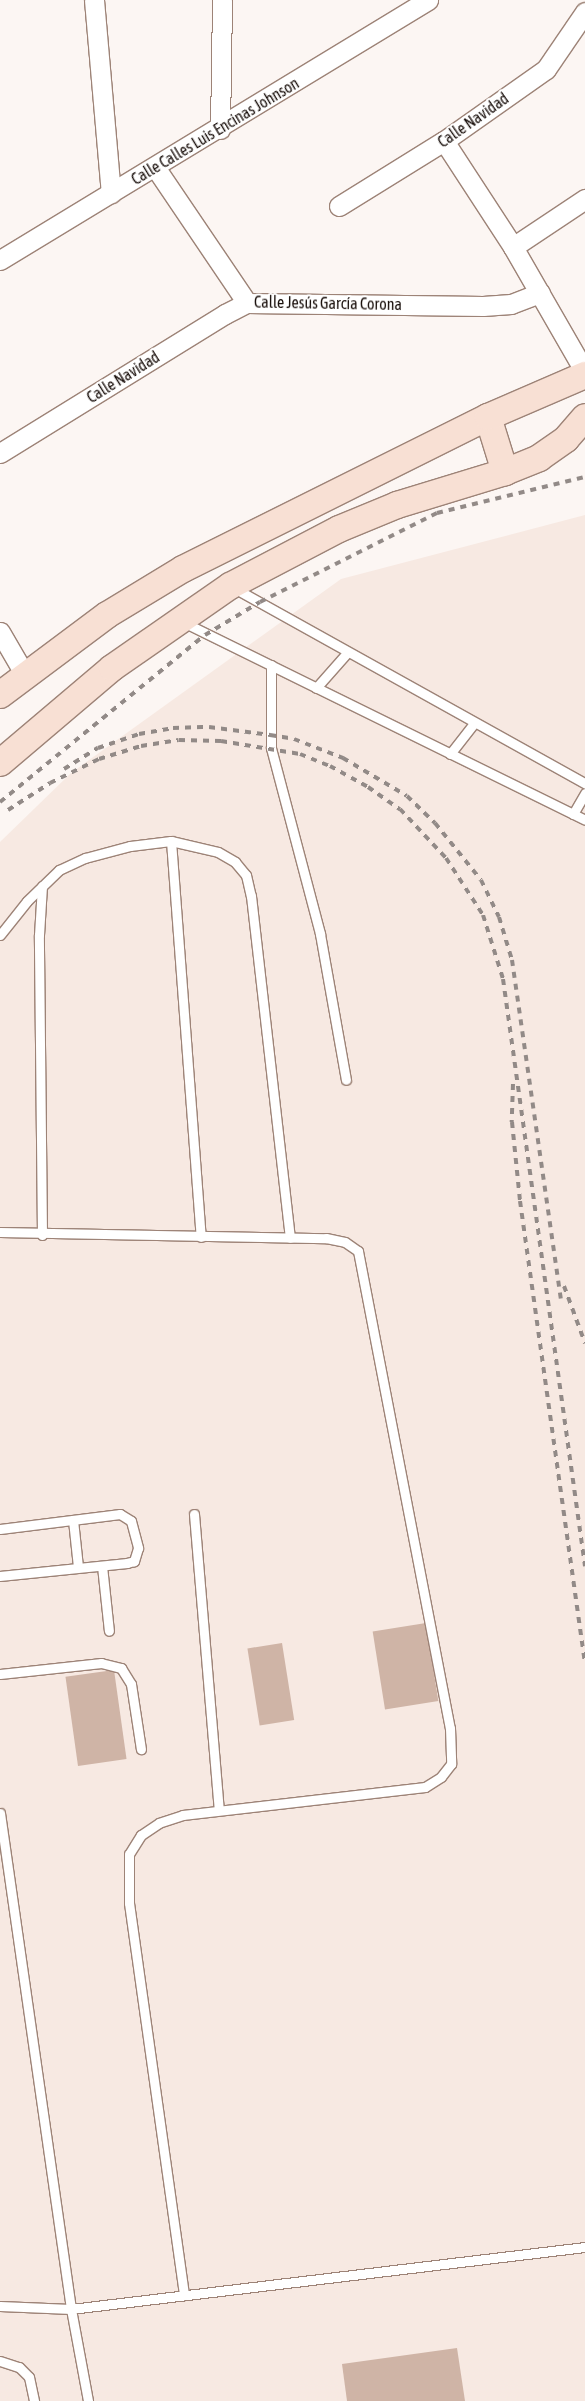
<!DOCTYPE html>
<meta charset="utf-8">
<style>
body{margin:0}
#map{position:relative;width:585px;height:2401px;overflow:hidden;background:#fcf6f3;font-family:"Asap Condensed",sans-serif}
div>[style]{position:absolute}
[style*='--x']{left:calc(var(--x)*1px);top:calc(var(--y)*1px);width:calc(var(--w)*1px);rotate:calc(var(--a)*1deg)}
.built>*{inset:0;background:#f7e9e2}
.building>*{inset:0;background:#cfb4a6;transform-origin:0 0}
.roads{filter:drop-shadow(1px 0 #9d8377) drop-shadow(-1px 0 #9d8377) drop-shadow(0 1px #9d8377) drop-shadow(0 -1px #9d8377)}
.lane>*{height:9px;margin:-4.5px;padding:0 4.5px;transform-origin:4.5px;border-radius:4.5px;background:#fff}
.street>*{height:19px;margin:-9.5px;padding:0 9.5px;transform-origin:9.5px;border-radius:9.5px;background:#fff}
.secondary>*{height:26px;margin:-13px;padding:0 13px;transform-origin:13px;border-radius:13px;background:#f8e0d4}
.rail>*{height:4px;margin-top:-2px;transform-origin:0;background:repeating-linear-gradient(90deg,#928a87 0 6px,transparent 0 12px)}
span{translate:-50% -50%;white-space:nowrap;text-align:center;line-height:1.15;-webkit-text-stroke:4px #fff;paint-order:stroke}
.street-label{font-size:16px;color:#170d09}
</style>
<div id="map">
<div class="built">
<div style="clip-path:polygon(585px 515px,585px 2401px,0 2401px,0 842px,71px 773px,341px 579px)"></div>
</div>
<div class="building">
<div style="left:426px;top:1623px;width:79px;height:54px;rotate:81deg"></div>
<div style="left:282px;top:1643px;width:78px;height:35px;rotate:81deg"></div>
<div style="left:114px;top:1670px;width:90px;height:49px;rotate:82deg"></div>
<div style="clip-path:polygon(457px 2348px,465px 2401px,347px 2401px,342px 2364px)"></div>
</div>
<div class="roads">
<div class="lane">
<div style="--x:234;--y:588;--w:402;--a:29.1"></div>
<div style="--x:183;--y:622;--w:448;--a:26.2"></div>
<div style="--x:271;--y:665;--w:83;--a:90"></div>
<div style="--x:271;--y:748;--w:192;--a:75.2"></div>
<div style="--x:320;--y:934;--w:148;--a:79.9"></div>
<div style="--x:316;--y:688;--w:47;--a:-48.5"></div>
<div style="--x:450;--y:754;--w:39;--a:-52"></div>
<div style="--x:573;--y:814;--w:24;--a:-60"></div>
<div style="--x:171;--y:841;--w:397;--a:85.7"></div>
<div style="--x:0;--y:935;--w:43;--a:-51.5"></div>
<div style="--x:27;--y:901;--w:45;--a:-44.1"></div>
<div style="--x:59;--y:870;--w:29;--a:-25"></div>
<div style="--x:85;--y:858;--w:47;--a:-14.9"></div>
<div style="--x:130;--y:846;--w:41;--a:-7"></div>
<div style="--x:171;--y:841;--w:48;--a:13.2"></div>
<div style="--x:218;--y:852;--w:20;--a:30"></div>
<div style="--x:235;--y:862;--w:17;--a:50"></div>
<div style="--x:246;--y:875;--w:22;--a:77"></div>
<div style="--x:251;--y:896;--w:344;--a:83.5"></div>
<div style="--x:0;--y:1232;--w:326;--a:1.1"></div>
<div style="--x:326;--y:1238;--w:19;--a:12"></div>
<div style="--x:345;--y:1242;--w:16;--a:35"></div>
<div style="--x:358;--y:1251;--w:486;--a:79.1"></div>
<div style="--x:450;--y:1728;--w:36;--a:88"></div>
<div style="--x:451;--y:1764;--w:16;--a:128"></div>
<div style="--x:441;--y:1777;--w:19;--a:148"></div>
<div style="--x:425;--y:1787;--w:244;--a:173.4"></div>
<div style="--x:183;--y:1815;--w:25;--a:162"></div>
<div style="--x:159;--y:1823;--w:22;--a:146"></div>
<div style="--x:141;--y:1835;--w:22;--a:122"></div>
<div style="--x:129;--y:1854;--w:49;--a:90"></div>
<div style="--x:129;--y:1903;--w:396;--a:82"></div>
<div style="--x:42;--y:1235;--w:300;--a:-90.6"></div>
<div style="--x:39;--y:935;--w:49;--a:-86.5"></div>
<div style="--x:194;--y:1514;--w:297;--a:85.2"></div>
<div style="--x:73;--y:1520;--w:47;--a:83.9"></div>
<div style="--x:0;--y:1529;--w:121;--a:-7.1"></div>
<div style="--x:120;--y:1514;--w:13;--a:32"></div>
<div style="--x:131;--y:1521;--w:28;--a:75"></div>
<div style="--x:138;--y:1548;--w:14;--a:107"></div>
<div style="--x:134;--y:1561;--w:7;--a:164"></div>
<div style="--x:127;--y:1563;--w:128;--a:174.2"></div>
<div style="--x:102;--y:1566;--w:65;--a:83.9"></div>
<div style="--x:0;--y:1674;--w:102;--a:-6.2"></div>
<div style="--x:101;--y:1663;--w:21;--a:14"></div>
<div style="--x:121;--y:1668;--w:19;--a:58"></div>
<div style="--x:131;--y:1684;--w:66;--a:81.3"></div>
<div style="--x:0;--y:1813;--w:501;--a:81.85"></div>
<div style="--x:71;--y:2309;--w:94;--a:79.5"></div>
<div style="--x:0;--y:2306;--w:71;--a:2.4"></div>
<div style="--x:71;--y:2309;--w:518;--a:-6.88"></div>
<div style="--x:0;--y:2361;--w:20;--a:18"></div>
<div style="--x:19;--y:2367;--w:14;--a:45"></div>
<div style="--x:29;--y:2377;--w:25;--a:78"></div>
</div>
<div class="street">
<div style="--x:94;--y:0;--w:194;--a:85"></div>
<div style="--x:220;--y:129;--w:129;--a:-89.1"></div>
<div style="--x:444;--y:141;--w:126;--a:56.9"></div>
<div style="--x:513;--y:247;--w:144;--a:60.1"></div>
<div style="--x:155;--y:167;--w:164;--a:55.9"></div>
<div style="--x:247;--y:303;--w:236;--a:0.7"></div>
<div style="--x:483;--y:306;--w:28;--a:-4"></div>
<div style="--x:511;--y:304;--w:31;--a:-21"></div>
<div style="--x:339;--y:206;--w:123;--a:-31.8"></div>
<div style="--x:444;--y:141;--w:125;--a:-35.2"></div>
<div style="--x:546;--y:69;--w:69;--a:-55.6"></div>
<div style="--x:513;--y:247;--w:87;--a:-33.7"></div>
<div style="--x:0;--y:260;--w:501;--a:-31.28"></div>
<div style="--x:0;--y:453;--w:264;--a:-31.7"></div>
<div style="--x:225;--y:314;--w:25;--a:-27"></div>
<div style="--x:0;--y:632;--w:50;--a:59.8"></div>
</div>
<div class="secondary">
<div style="--x:488;--y:417;--w:58;--a:72.8"></div>
<div style="--x:0;--y:695;--w:134;--a:-36.8"></div>
<div style="--x:107;--y:615;--w:89;--a:-31.2"></div>
<div style="--x:183;--y:569;--w:341;--a:-26.5"></div>
<div style="--x:488;--y:417;--w:106;--a:-23.4"></div>
<div style="--x:0;--y:763;--w:147;--a:-40.3"></div>
<div style="--x:112;--y:668;--w:144;--a:-34.8"></div>
<div style="--x:230;--y:586;--w:123;--a:-27.6"></div>
<div style="--x:339;--y:529;--w:63;--a:-22.5"></div>
<div style="--x:397;--y:505;--w:113;--a:-17"></div>
<div style="--x:505;--y:472;--w:37;--a:-22"></div>
<div style="--x:539;--y:458;--w:33;--a:-35"></div>
<div style="--x:566;--y:439;--w:29;--a:-49"></div>
</div>
</div>
<div class="rail">
<div style="--x:64;--y:769;--w:40;--a:-32"></div>
<div style="--x:98;--y:748;--w:43;--a:-18.9"></div>
<div style="--x:139;--y:734;--w:35;--a:-10"></div>
<div style="--x:173;--y:728;--w:36;--a:-2"></div>
<div style="--x:209;--y:727;--w:62;--a:7.5"></div>
<div style="--x:270;--y:735;--w:24;--a:9"></div>
<div style="--x:294;--y:739;--w:53;--a:21.2"></div>
<div style="--x:343;--y:758;--w:74;--a:30.7"></div>
<div style="--x:407;--y:796;--w:39;--a:44"></div>
<div style="--x:435;--y:823;--w:73;--a:51.1"></div>
<div style="--x:481;--y:880;--w:41;--a:64.1"></div>
<div style="--x:499;--y:917;--w:45;--a:73.2"></div>
<div style="--x:512;--y:960;--w:343;--a:81.8"></div>
<div style="--x:0;--y:802;--w:264;--a:-39.2"></div>
<div style="--x:205;--y:635;--w:64;--a:-31"></div>
<div style="--x:260;--y:602;--w:198;--a:-26.7"></div>
<div style="--x:437;--y:513;--w:152;--a:-13.7"></div>
<div style="--x:8;--y:810;--w:50;--a:-32.7"></div>
<div style="--x:50;--y:783;--w:55;--a:-26.1"></div>
<div style="--x:99;--y:759;--w:44;--a:-17.2"></div>
<div style="--x:141;--y:746;--w:38;--a:-9"></div>
<div style="--x:179;--y:740;--w:42;--a:1.4"></div>
<div style="--x:221;--y:741;--w:80;--a:9.3"></div>
<div style="--x:300;--y:754;--w:32;--a:22"></div>
<div style="--x:330;--y:766;--w:43;--a:28.9"></div>
<div style="--x:368;--y:787;--w:39;--a:35"></div>
<div style="--x:400;--y:809;--w:67;--a:46.8"></div>
<div style="--x:446;--y:858;--w:68;--a:57"></div>
<div style="--x:483;--y:915;--w:67;--a:72.6"></div>
<div style="--x:503;--y:979;--w:593;--a:82.05"></div>
<div style="--x:513;--y:1084;--w:38;--a:92"></div>
<div style="--x:512;--y:1122;--w:79;--a:84.2"></div>
<div style="--x:520;--y:1201;--w:467;--a:82"></div>
<div style="--x:564;--y:1286;--w:61;--a:69.8"></div>
</div>
<div class="street-label">
<span style="left:473px;top:120px;rotate:-35deg">Calle Navidad</span>
<span style="left:215px;top:131px;rotate:-31deg">Calle Calles Luis Encinas Johnson</span>
<span style="left:328px;top:303px;rotate:1deg">Calle Jesús García Corona</span>
<span style="left:123px;top:377px;rotate:-32deg">Calle Navidad</span>
</div>
</div>
